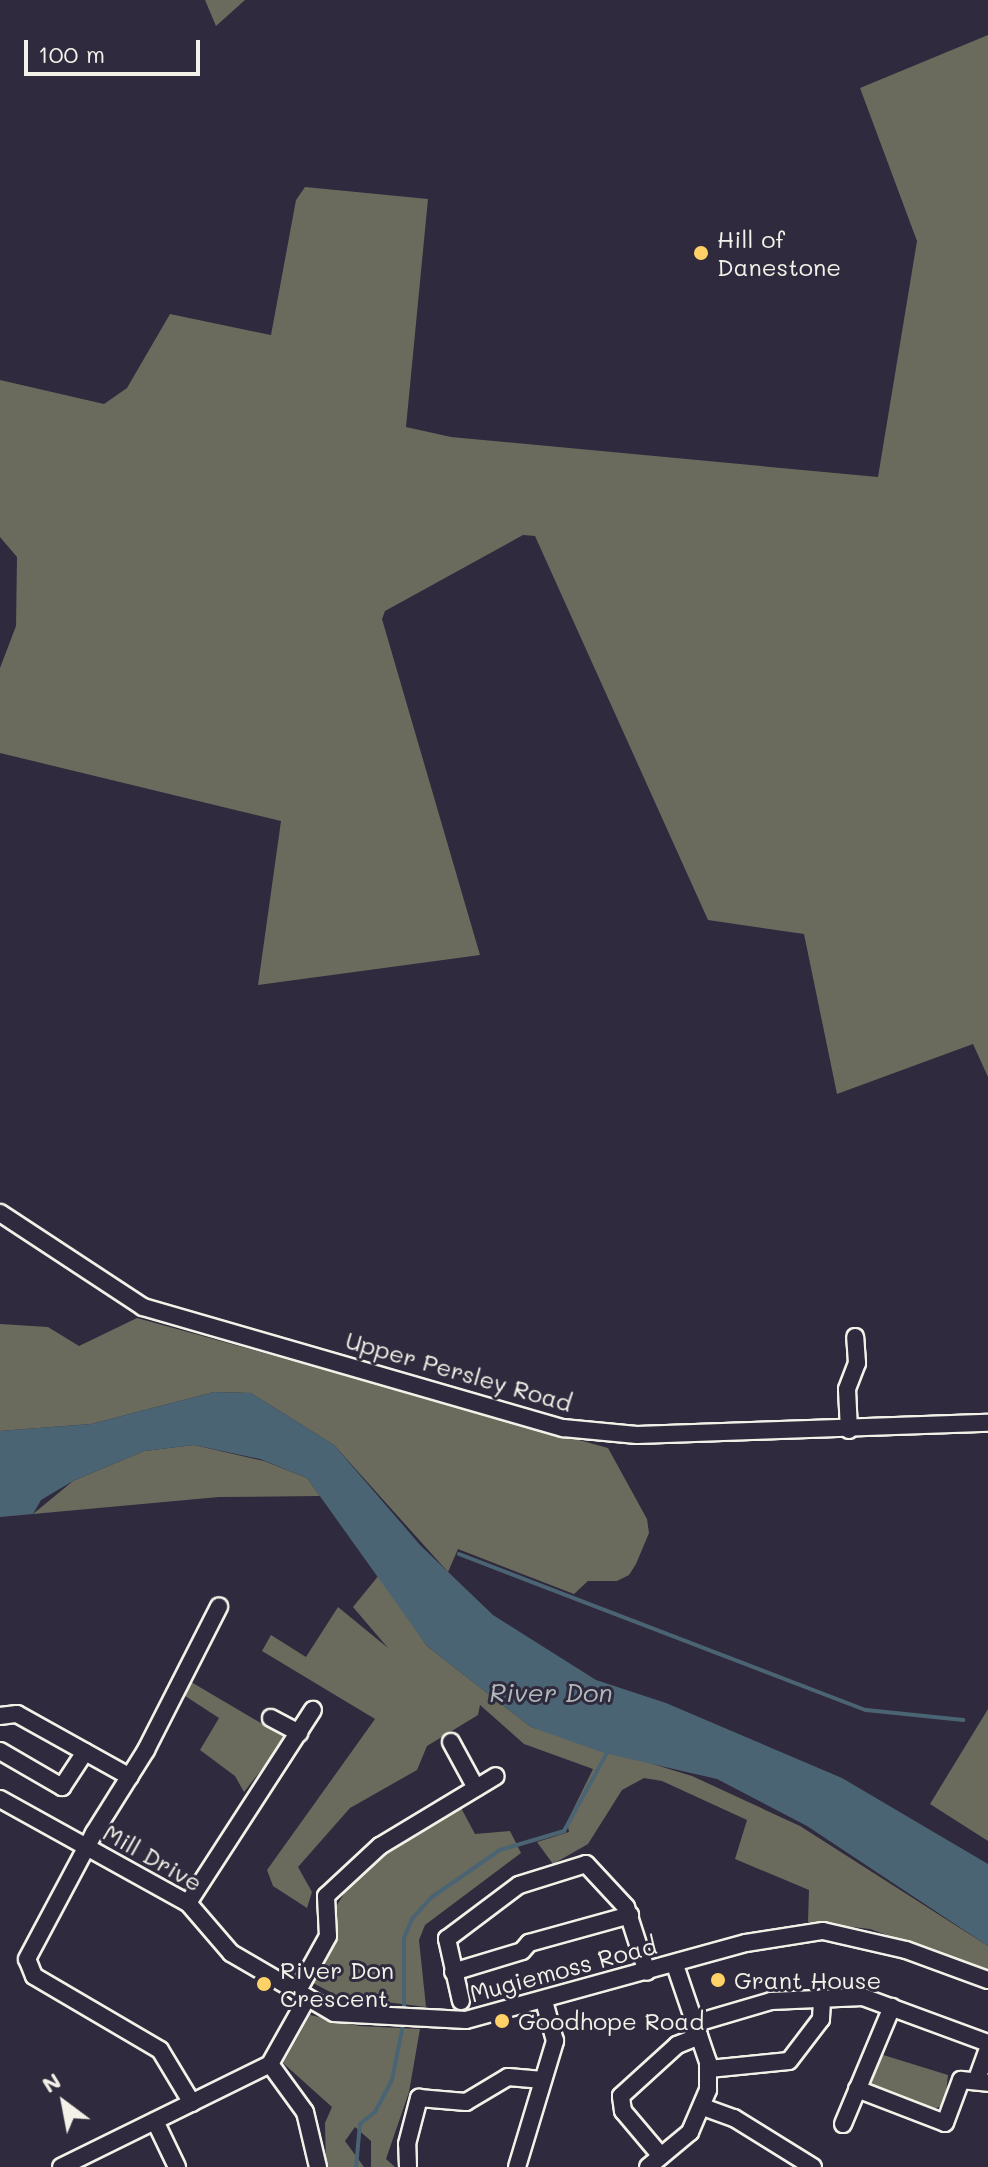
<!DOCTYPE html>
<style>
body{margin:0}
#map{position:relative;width:988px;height:2167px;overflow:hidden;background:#2f2a3d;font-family:Mali,sans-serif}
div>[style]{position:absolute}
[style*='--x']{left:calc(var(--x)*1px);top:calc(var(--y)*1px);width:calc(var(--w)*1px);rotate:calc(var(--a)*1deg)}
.green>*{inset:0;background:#6a6b5d}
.water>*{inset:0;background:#4b6473}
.stream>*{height:4px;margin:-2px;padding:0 2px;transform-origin:2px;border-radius:2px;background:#4b6473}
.roads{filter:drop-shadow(2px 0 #f4f1e8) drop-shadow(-2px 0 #f4f1e8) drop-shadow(0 2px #f4f1e8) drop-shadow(0 -2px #f4f1e8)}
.minor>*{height:16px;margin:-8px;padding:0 8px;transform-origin:8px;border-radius:8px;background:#2f2a3d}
.dots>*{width:22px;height:22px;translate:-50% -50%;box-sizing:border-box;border:4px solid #2f2a3d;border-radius:50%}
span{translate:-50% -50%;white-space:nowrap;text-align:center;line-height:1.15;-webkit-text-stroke:6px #2f2a3d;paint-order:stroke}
.poi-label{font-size:24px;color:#f4f1e8}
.left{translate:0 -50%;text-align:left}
.street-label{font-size:24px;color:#f4f1e8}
.water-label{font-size:26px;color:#b0b9b9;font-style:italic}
.north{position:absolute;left:24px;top:2063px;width:80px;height:80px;-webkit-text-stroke:6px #2f2a3d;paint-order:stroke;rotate:328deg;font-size:22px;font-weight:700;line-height:32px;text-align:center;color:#f4f1e8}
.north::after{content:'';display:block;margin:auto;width:28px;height:36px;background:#f4f1e8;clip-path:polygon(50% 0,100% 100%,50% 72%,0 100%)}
.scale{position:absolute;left:24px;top:40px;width:176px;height:36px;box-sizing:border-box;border:4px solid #f4f1e8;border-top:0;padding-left:10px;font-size:24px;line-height:28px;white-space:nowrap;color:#f4f1e8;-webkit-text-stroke:6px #2f2a3d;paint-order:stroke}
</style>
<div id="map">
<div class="green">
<div style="clip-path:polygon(205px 0,245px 0,216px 26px)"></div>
<div style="clip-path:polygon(988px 35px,988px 1077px,973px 1044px,837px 1094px,804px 934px,708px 920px,535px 536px,523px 535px,385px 611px,382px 619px,480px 955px,258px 985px,281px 821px,0 753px,0 668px,16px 626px,17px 557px,0 537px,0 380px,104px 404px,127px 388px,170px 314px,271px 335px,296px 200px,305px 187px,428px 199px,406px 427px,451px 437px,878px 477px,917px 241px,860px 88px)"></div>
<div style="clip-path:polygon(137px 1318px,608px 1448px,647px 1519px,649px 1533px,636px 1564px,629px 1575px,617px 1581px,588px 1581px,574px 1594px,458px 1549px,448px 1572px,334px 1445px,251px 1393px,214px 1392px,91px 1424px,0 1431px,0 1324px,48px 1327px,79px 1346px)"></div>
<div style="clip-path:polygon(194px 1445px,264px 1461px,307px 1478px,320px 1496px,219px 1497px,33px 1514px,73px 1481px,144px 1451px)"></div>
<div style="clip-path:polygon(379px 1575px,427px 1646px,531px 1727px,692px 1776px,800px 1826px,988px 1946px,988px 1971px,870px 1929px,808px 1922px,809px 1890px,735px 1859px,747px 1820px,662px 1781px,644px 1778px,622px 1790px,588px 1844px,553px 1864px,537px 1842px,569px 1832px,567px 1822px,593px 1769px,524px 1744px,480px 1705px,478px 1715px,427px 1746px,417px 1770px,350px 1808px,298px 1867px,312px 1892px,307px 1908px,273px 1886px,267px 1870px,375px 1719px,262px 1651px,271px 1635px,306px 1657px,338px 1607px,388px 1648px,353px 1607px)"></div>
<div style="clip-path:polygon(186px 1679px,286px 1738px,244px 1792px,235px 1776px,200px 1750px,219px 1718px,179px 1692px)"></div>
<div style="clip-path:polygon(988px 1709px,988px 1841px,930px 1804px)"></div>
<div style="clip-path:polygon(460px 1806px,475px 1834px,510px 1831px,521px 1853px,425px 1925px,419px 1940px,426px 2007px,338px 1996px,313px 1983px,336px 1930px,334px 1910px,350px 1884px,384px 1850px)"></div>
<div style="clip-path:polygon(310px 2015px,359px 2026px,420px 2029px,409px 2092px,386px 2159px,395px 2167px,371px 2167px,371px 2141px,355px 2127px,345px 2141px,364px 2167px,326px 2167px,325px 2123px,332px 2107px,283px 2063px)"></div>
<div style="clip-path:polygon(880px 2054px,948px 2075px,946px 2093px,951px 2096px,946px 2104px,934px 2109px,872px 2086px,869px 2079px)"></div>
</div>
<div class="water">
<div style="clip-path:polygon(214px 1392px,251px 1393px,334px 1445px,421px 1546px,493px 1615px,596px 1680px,666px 1703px,842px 1778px,988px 1864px,988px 1946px,807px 1826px,717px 1779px,604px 1753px,531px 1727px,427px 1646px,307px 1478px,260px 1459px,194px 1445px,144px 1451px,73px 1481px,41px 1500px,33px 1514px,0 1517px,0 1431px,91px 1424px)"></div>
</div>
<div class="stream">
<div style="--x:459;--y:1554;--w:436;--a:21"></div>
<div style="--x:866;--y:1710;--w:98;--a:5.9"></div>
<div style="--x:404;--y:2011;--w:73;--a:-90"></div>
<div style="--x:404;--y:1938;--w:21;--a:-67"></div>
<div style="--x:412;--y:1919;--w:30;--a:-48"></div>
<div style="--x:432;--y:1897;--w:83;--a:-34.7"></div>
<div style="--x:500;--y:1850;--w:67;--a:-16.5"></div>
<div style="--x:564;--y:1831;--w:94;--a:-61.2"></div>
<div style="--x:356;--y:2167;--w:43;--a:-84.7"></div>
<div style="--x:360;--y:2124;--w:19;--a:-39"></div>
<div style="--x:375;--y:2112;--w:36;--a:-62"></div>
<div style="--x:392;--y:2080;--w:61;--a:-78.7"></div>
</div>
<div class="roads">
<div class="minor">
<div style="--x:0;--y:1213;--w:171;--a:33.3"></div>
<div style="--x:143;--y:1307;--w:437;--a:16.1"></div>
<div style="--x:563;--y:1428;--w:74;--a:5.4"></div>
<div style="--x:637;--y:1435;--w:351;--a:-2"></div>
<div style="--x:849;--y:1430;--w:41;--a:-92.8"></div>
<div style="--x:847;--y:1389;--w:28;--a:-69"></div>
<div style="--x:857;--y:1363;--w:26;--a:-94"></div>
<div style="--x:0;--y:1716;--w:17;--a:-7"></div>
<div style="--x:17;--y:1714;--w:129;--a:29.1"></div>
<div style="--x:271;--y:1718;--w:32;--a:28"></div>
<div style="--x:451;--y:1742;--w:52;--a:61.5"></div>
<div style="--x:0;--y:1751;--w:72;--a:30.1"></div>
<div style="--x:62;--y:1787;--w:42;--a:-56.7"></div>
<div style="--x:0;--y:1799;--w:215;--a:29"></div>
<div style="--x:188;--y:1903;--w:66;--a:49.3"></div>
<div style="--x:231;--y:1953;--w:119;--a:30.2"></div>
<div style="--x:334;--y:2013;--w:132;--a:3"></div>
<div style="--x:466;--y:2020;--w:290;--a:-15.4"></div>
<div style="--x:746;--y:1943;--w:78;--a:-8.9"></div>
<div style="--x:823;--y:1931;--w:85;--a:12.9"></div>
<div style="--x:906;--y:1950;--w:87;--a:20.1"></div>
<div style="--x:188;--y:1903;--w:230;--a:-57.1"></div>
<div style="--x:453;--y:1972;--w:72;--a:-16.9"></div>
<div style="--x:522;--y:1951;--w:11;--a:-49"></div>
<div style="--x:529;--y:1943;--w:105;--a:-15.5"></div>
<div style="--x:297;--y:1992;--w:64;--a:-61"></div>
<div style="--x:328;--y:1936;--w:40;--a:-92.9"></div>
<div style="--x:326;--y:1896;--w:74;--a:-42.8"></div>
<div style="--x:380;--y:1846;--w:135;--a:-31.1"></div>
<div style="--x:461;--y:2001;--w:64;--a:-102.7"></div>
<div style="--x:447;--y:1939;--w:90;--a:-36.9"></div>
<div style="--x:519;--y:1885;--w:70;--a:-17.4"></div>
<div style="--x:586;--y:1864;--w:59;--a:47.1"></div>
<div style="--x:626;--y:1907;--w:68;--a:72.1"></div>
<div style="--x:693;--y:2024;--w:81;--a:-16.4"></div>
<div style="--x:771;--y:2001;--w:92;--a:-2.5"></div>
<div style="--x:863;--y:1997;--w:133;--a:20.2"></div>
<div style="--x:270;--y:2064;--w:59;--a:53.9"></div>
<div style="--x:305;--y:2112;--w:57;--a:76.7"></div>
<div style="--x:709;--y:2069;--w:80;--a:-5.7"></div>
<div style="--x:789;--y:2061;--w:53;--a:-52.7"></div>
<div style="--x:821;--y:2019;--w:21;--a:-87"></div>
<div style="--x:977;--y:2079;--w:33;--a:-70"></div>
<div style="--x:857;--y:2089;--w:94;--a:21.1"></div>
<div style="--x:945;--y:2123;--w:46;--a:-69.6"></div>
<div style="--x:961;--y:2080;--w:27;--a:6"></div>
<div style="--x:192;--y:2103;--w:62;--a:-121.1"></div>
<div style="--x:160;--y:2050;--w:146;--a:-149.6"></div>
<div style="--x:34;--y:1976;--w:18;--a:-112"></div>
<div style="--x:27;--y:1959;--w:143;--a:-62"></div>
<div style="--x:94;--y:1833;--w:98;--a:-57.9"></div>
<div style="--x:146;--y:1750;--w:161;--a:-63"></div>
<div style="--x:703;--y:2107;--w:33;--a:20"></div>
<div style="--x:734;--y:2118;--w:93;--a:31.8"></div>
<div style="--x:155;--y:2121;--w:51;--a:64.4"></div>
<div style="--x:843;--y:2124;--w:127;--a:-67.3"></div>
<div style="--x:661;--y:2156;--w:59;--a:-130.2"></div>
<div style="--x:623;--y:2111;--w:15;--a:-98"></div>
<div style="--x:621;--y:2096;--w:76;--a:-42.3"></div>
<div style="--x:677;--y:2045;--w:24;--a:-22"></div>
<div style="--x:61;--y:2167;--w:233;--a:-26.2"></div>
<div style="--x:270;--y:2064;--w:76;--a:-60.7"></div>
<div style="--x:408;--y:2167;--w:23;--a:-92"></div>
<div style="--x:407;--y:2144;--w:48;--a:-75.4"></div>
<div style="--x:419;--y:2098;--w:47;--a:4.9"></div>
<div style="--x:466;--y:2102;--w:49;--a:-30.8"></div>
<div style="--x:508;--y:2077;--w:35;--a:5"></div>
<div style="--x:517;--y:2167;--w:132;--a:-73.2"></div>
<div style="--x:555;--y:2041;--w:41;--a:-105.4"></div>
<div style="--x:648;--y:2167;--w:55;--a:-39.8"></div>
<div style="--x:690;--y:2132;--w:46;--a:-66.8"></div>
<div style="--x:708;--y:2090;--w:28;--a:-90"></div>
<div style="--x:708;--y:2062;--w:102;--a:-108.8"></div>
</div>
</div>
<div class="dots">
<div style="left:701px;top:253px;background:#ffd166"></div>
<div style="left:718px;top:1980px;background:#ffd166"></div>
<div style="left:264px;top:1984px;background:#ffd166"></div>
<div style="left:502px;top:2021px;background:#ffd166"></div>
</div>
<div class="poi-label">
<span class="left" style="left:717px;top:253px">Hill of<br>Danestone</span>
<span class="left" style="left:280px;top:1984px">River Don<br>Crescent</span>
<span class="left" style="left:734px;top:1980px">Grant House</span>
<span class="left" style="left:518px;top:2021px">Goodhope Road</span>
</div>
<div class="street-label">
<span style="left:459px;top:1371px;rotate:16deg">Upper Persley Road</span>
<span style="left:153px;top:1857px;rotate:30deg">Mill Drive</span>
<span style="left:563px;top:1969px;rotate:-15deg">Mugiemoss Road</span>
</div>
<div class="water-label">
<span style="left:551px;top:1693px">River Don</span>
</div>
<div class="north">N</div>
<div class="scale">100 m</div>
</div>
